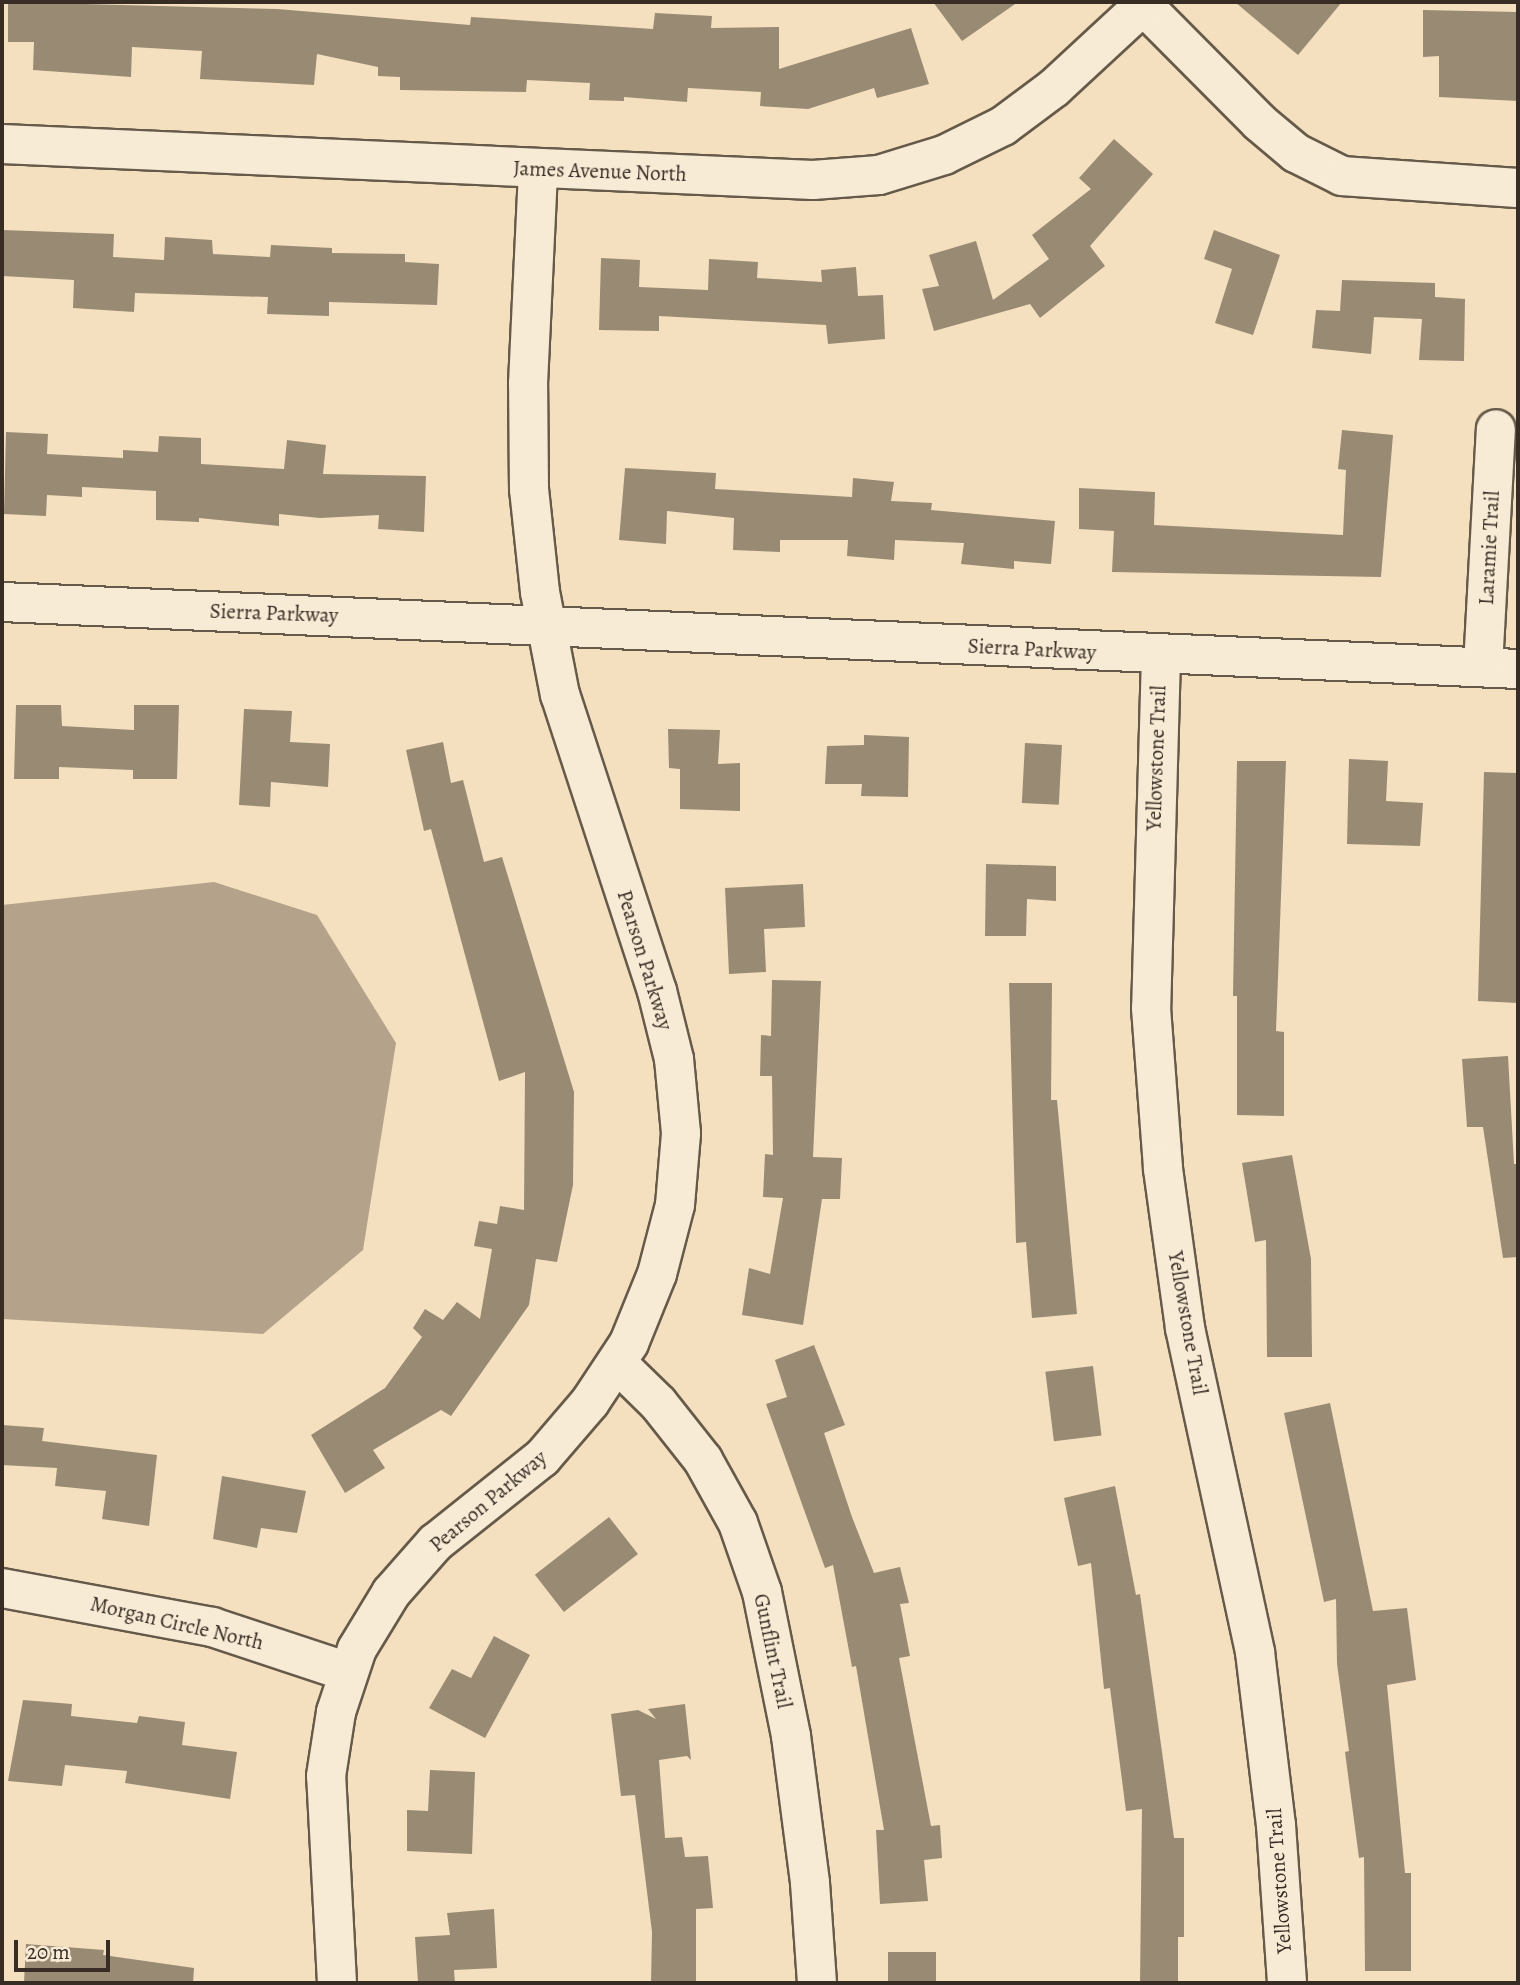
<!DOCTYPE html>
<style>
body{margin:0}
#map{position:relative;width:1520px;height:1985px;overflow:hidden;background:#f4e0be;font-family:Alegreya,serif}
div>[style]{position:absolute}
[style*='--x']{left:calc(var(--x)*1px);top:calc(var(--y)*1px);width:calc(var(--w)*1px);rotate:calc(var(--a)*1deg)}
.water>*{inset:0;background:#b4a38a}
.building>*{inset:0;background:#998a74;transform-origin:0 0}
.roads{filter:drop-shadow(2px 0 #665a4a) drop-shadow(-2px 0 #665a4a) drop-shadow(0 2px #665a4a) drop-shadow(0 -2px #665a4a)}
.minor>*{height:38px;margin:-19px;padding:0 19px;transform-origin:19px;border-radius:19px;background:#f8ebd5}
span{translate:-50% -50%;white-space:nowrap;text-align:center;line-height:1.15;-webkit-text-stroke:5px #f8ebd5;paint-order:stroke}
.street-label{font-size:21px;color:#372d24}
.frame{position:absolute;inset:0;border:4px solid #372d24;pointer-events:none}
.scale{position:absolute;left:14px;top:1940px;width:96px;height:32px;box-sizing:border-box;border:4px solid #372d24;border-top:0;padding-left:9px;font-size:21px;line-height:24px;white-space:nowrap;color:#372d24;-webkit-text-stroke:5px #f8ebd5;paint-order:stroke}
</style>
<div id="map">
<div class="water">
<div style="clip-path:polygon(214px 882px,317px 915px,396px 1043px,363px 1250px,263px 1334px,2px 1319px,2px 905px)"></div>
</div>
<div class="building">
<div style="clip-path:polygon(8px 2px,277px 9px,470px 25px,471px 17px,653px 29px,655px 13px,712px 16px,711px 28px,779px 27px,779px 69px,911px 28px,929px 84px,877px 98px,874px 88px,808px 109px,760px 106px,761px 92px,688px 88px,687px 102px,624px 97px,624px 101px,589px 100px,590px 83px,527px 80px,526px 92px,400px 90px,400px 77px,378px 76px,378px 67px,317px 54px,314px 85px,200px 79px,202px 51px,132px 47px,131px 77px,33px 70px,34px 42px,8px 42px)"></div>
<div style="clip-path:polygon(933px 2px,1018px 2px,962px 41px)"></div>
<div style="clip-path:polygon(1235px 2px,1342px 2px,1298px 55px)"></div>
<div style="clip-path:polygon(1423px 10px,1518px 12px,1518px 101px,1439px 97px,1439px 56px,1423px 57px)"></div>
<div style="clip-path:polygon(1114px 139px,1153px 174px,1090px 246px,1105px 266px,1040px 318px,1030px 304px,934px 331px,922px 289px,939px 286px,929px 255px,976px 241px,993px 300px,1049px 259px,1032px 235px,1091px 189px,1079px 178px)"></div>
<div style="clip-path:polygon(2px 230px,114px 234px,113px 257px,164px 260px,165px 237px,212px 240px,213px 254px,270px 257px,271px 245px,332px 248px,332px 253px,405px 254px,405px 262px,439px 264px,437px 305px,329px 302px,329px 316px,267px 314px,268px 297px,135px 293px,134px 312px,73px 308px,74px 280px,2px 276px)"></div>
<div style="clip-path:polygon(1214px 230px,1280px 255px,1253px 335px,1215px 323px,1232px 269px,1204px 259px)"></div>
<div style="clip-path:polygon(601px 258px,640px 260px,639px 287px,708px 290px,709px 259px,758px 262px,757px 278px,822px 282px,821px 270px,856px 267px,858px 296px,883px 295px,885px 339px,828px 344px,826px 325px,659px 316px,659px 331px,599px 330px)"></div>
<div style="clip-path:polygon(1342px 280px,1435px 283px,1435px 297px,1465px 299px,1464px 361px,1419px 360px,1422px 319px,1374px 317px,1371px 354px,1312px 348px,1316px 310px,1340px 311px)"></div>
<div style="clip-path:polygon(1342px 430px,1393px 435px,1381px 577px,1112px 572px,1114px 531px,1079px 529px,1079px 488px,1155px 492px,1154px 525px,1343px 535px,1346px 470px,1338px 469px)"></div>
<div style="clip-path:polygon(6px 432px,48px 434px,47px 454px,123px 458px,123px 450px,158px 452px,159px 436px,201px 438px,201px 464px,284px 469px,287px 440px,326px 445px,323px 474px,426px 476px,424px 532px,378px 529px,379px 515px,320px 518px,279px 514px,279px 526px,199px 518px,199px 522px,156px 520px,156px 491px,82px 487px,82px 497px,47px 495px,46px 516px,4px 514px)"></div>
<div style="clip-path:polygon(625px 468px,716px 473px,715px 489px,852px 497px,853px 478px,894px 482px,891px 501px,932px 503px,931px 510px,1055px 521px,1051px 564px,1014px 561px,1014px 569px,961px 564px,964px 543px,895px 540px,894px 560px,847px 556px,848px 540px,780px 540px,780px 552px,733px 550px,734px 518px,667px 511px,666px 544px,619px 540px)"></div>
<div style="clip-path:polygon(16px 705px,61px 705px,62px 726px,134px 730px,134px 705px,179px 705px,177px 779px,133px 779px,133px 770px,59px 767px,59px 779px,14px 779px)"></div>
<div style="clip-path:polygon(244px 709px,292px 711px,290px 742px,330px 744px,328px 787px,271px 782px,270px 807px,239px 805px)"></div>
<div style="clip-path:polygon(668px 729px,720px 730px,718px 764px,740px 763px,740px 811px,680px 809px,680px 769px,669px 768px)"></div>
<div style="clip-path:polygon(864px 735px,909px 737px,908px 797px,861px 796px,862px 784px,825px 784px,827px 746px,864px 745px)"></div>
<div style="clip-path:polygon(443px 742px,451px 783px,463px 780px,484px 862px,502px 857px,574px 1092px,573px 1185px,557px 1262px,536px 1259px,529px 1305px,451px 1416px,441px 1410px,373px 1450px,385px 1468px,345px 1493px,311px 1435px,385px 1388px,422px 1337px,413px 1328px,425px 1309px,443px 1320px,457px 1302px,480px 1319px,492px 1249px,474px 1246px,479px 1221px,497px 1224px,500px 1206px,524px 1210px,525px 1072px,499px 1081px,431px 829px,424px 831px,406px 750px)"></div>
<div style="left:1025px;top:743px;width:37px;height:60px;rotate:3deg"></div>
<div style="clip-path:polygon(1349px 759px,1388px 761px,1386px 801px,1423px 803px,1420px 846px,1347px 844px)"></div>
<div style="clip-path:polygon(1237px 761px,1286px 761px,1276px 1031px,1284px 1032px,1284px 1116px,1237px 1115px,1237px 996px,1233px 996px)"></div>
<div style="clip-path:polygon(1484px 772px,1518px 773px,1518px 1003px,1478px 1001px)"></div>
<div style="clip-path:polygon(986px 864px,1056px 866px,1056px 901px,1027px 899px,1026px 936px,985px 936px)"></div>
<div style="clip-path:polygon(803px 884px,805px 927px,764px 929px,766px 972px,729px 974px,725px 888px)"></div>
<div style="clip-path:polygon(772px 980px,821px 981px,813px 1157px,842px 1158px,840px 1199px,822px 1199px,803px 1325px,742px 1315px,749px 1268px,770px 1274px,783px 1198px,763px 1197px,765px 1154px,773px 1155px,772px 1076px,760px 1076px,761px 1035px,771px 1036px)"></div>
<div style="clip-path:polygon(1009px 983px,1052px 983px,1051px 1100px,1057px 1100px,1077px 1314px,1032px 1318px,1026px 1242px,1016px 1243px)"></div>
<div style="clip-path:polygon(1508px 1056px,1514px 1164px,1518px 1164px,1518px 1257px,1503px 1258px,1483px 1127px,1467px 1127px,1462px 1059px)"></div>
<div style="clip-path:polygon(1292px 1155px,1311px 1259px,1312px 1357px,1267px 1357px,1266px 1240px,1255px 1242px,1242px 1163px)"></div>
<div style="clip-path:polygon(814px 1345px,845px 1425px,824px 1433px,852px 1517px,874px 1573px,900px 1567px,909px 1603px,900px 1604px,910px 1656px,899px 1658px,931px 1826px,940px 1825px,942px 1858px,924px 1860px,928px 1901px,880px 1904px,876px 1830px,884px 1830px,856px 1666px,852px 1667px,833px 1565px,825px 1568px,766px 1404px,787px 1397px,775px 1360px)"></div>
<div style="left:1093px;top:1366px;width:70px;height:48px;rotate:83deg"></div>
<div style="clip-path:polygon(1330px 1403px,1373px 1611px,1407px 1608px,1416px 1680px,1387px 1685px,1405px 1873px,1411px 1873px,1411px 1971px,1365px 1971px,1364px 1857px,1359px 1858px,1345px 1752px,1349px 1751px,1337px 1664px,1336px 1599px,1324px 1602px,1284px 1413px)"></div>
<div style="clip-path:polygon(2px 1425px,44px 1428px,42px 1441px,157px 1455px,149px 1526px,102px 1519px,106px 1491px,55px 1486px,57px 1468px,2px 1465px)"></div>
<div style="clip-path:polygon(222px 1476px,306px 1491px,297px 1533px,261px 1528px,257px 1548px,213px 1539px)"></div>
<div style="clip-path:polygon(1115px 1486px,1136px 1595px,1140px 1594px,1174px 1838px,1184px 1838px,1184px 1937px,1178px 1937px,1178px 1983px,1140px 1983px,1142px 1809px,1126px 1811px,1110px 1688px,1104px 1689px,1091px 1563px,1078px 1566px,1064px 1498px)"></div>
<div style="left:609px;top:1517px;width:47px;height:94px;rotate:52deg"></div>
<div style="clip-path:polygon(494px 1636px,530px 1655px,485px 1738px,429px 1708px,452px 1669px,471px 1678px)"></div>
<div style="clip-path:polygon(23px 1700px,72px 1704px,71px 1716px,137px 1723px,139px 1716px,185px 1722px,182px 1745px,237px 1752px,230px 1799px,125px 1783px,127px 1771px,65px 1765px,62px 1786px,8px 1781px)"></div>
<div style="clip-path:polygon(685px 1704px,691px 1760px,687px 1756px,659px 1760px,665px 1838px,682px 1837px,685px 1857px,708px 1856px,713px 1908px,696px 1909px,696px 1983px,651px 1983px,652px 1932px,635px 1795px,621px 1796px,611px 1714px,638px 1710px,656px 1719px,648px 1709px)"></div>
<div style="clip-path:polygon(430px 1770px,475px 1772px,472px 1854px,407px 1851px,407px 1810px,428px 1811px)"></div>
<div style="clip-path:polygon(494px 1909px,497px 1968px,454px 1970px,455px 1983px,418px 1983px,415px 1937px,450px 1935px,447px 1913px)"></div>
<div style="clip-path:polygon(26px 1944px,104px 1950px,103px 1955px,194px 1968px,193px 1983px,24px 1983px)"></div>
<div style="left:888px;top:1952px;width:48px;height:31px"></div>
</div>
<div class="roads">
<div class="minor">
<div style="--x:1140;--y:2;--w:169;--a:45.2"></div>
<div style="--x:1259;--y:122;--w:48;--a:40"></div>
<div style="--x:1296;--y:153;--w:51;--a:26.6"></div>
<div style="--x:1342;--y:176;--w:176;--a:3.9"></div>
<div style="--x:2;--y:144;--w:812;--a:2.54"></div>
<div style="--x:813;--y:180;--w:66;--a:-4.3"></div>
<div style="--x:879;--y:175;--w:68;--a:-17.1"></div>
<div style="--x:944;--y:155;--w:66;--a:-26.2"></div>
<div style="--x:1003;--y:126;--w:64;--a:-36.7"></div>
<div style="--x:1054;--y:88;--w:127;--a:-42.8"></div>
<div style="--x:2;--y:602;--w:1517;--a:2.53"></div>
<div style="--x:1161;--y:656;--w:352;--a:91.6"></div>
<div style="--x:1151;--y:1008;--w:161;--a:85.7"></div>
<div style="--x:1163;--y:1169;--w:161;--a:82.1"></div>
<div style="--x:1185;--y:1328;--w:331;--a:77.8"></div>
<div style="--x:1255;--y:1652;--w:174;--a:83.1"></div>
<div style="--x:1276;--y:1825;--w:158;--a:86"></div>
<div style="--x:1483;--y:667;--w:238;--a:-86.9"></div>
<div style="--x:617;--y:1363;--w:57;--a:44.3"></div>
<div style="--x:658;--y:1403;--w:73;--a:51.7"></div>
<div style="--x:703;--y:1460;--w:72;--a:60.9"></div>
<div style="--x:738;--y:1523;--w:73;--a:70.8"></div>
<div style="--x:762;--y:1592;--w:147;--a:78.6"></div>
<div style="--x:791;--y:1736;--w:148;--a:82.6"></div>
<div style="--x:810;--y:1883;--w:100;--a:86"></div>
<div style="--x:2;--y:1588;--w:214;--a:10.5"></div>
<div style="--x:212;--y:1627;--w:143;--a:18.3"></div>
<div style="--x:337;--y:1983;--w:207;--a:-93"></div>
<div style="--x:326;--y:1776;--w:65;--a:-81.1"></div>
<div style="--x:336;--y:1712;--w:66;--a:-71.6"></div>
<div style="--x:357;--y:1649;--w:66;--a:-58.7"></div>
<div style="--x:391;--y:1593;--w:67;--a:-48.7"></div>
<div style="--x:435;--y:1543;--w:137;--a:-38.5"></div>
<div style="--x:542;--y:1458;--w:74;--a:-49.4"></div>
<div style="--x:590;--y:1402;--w:71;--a:-56.5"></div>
<div style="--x:629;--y:1343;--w:74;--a:-67.9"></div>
<div style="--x:657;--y:1274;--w:71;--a:-75.4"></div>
<div style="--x:675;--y:1205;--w:72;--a:-85.2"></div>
<div style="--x:681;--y:1133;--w:74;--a:-95.4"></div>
<div style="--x:674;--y:1059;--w:70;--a:-104"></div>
<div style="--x:657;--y:991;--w:311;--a:-108.1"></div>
<div style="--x:560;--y:695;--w:105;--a:-101"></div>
<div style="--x:540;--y:592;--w:104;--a:-96.1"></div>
<div style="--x:529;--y:489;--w:105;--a:-90.5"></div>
<div style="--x:528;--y:384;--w:215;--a:-87.3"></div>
</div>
</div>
<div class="street-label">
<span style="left:600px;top:171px;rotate:2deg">James Avenue North</span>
<span style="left:1489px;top:548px;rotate:-87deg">Laramie Trail</span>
<span style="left:274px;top:613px;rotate:2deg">Sierra Parkway</span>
<span style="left:1032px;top:649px;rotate:3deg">Sierra Parkway</span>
<span style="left:1156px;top:758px;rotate:-88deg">Yellowstone Trail</span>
<span style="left:645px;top:960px;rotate:73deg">Pearson Parkway</span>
<span style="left:1188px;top:1323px;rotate:80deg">Yellowstone Trail</span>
<span style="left:488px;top:1501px;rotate:-40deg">Pearson Parkway</span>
<span style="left:177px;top:1623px;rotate:13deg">Morgan Circle North</span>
<span style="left:773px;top:1651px;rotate:78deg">Gunflint Trail</span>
<span style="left:1279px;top:1881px;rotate:-94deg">Yellowstone Trail</span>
</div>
<div class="frame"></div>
<div class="scale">20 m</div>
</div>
